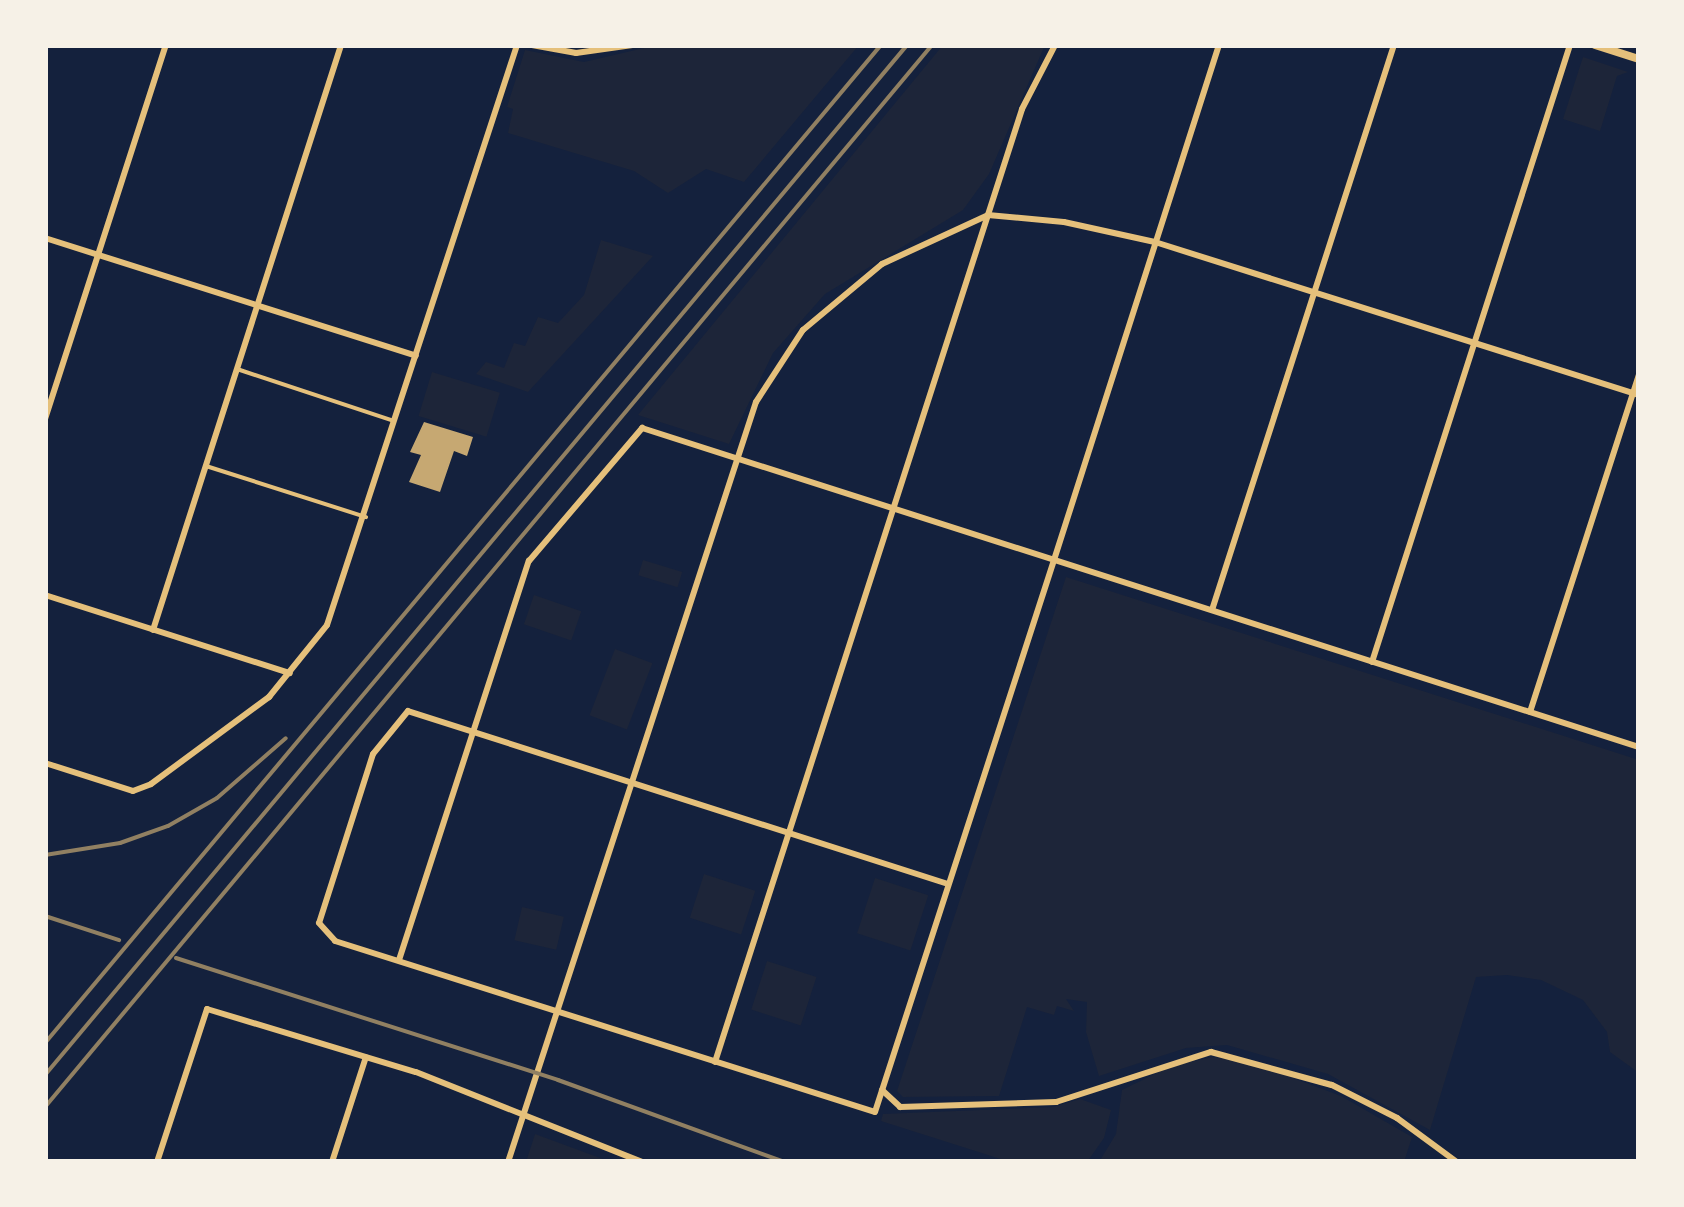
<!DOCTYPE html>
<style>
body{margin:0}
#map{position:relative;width:1684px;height:1207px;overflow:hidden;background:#14213d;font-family:Signika,sans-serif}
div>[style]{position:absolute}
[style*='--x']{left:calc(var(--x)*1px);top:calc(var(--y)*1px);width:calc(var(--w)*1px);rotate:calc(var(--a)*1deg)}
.green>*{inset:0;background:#1d2539;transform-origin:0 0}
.building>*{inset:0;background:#c6a872}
.service>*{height:4px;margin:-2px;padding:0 2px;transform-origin:2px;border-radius:2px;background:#e5c07b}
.minor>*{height:6px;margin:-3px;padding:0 3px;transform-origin:3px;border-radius:3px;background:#e5c07b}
.tertiary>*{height:8px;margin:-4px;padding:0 4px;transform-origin:4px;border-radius:4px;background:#e5c07b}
.rail>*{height:4px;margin:-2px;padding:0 2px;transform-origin:2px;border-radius:2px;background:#918062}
span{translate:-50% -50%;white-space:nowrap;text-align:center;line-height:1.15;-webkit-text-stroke:8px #f6f1e7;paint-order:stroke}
.frame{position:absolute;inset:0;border:48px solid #f6f1e7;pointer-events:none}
</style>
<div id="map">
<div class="green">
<div style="clip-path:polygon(657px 45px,859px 45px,744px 182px,706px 169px,668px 193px,634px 171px,508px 133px,513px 109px,507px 107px,525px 50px,584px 62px)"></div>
<div style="clip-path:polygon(943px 45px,1045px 45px,989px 174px,963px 210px,825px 294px,773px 353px,729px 444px,638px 415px)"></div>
<div style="clip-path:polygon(1583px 57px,1628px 72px,1617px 76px,1600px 131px,1563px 119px)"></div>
<div style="clip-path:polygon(601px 240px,653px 256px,528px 392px,476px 374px,486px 362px,504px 368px,514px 343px,525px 346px,538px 317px,558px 323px,584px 295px)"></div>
<div style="left:432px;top:372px;width:71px;height:46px;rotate:17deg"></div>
<div style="left:643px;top:560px;width:41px;height:16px;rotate:17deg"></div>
<div style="clip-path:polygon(1066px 577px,1639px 760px,1639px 1073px,1610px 1052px,1607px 1032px,1583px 1000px,1541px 980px,1507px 975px,1476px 977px,1430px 1130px,1328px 1074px,1227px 1045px,1186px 1048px,1099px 1076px,1086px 1032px,1087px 1002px,1066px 999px,1074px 1011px,1057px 1006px,1054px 1015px,1027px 1007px,999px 1096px,903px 1097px,897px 1091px)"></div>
<div style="left:534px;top:595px;width:50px;height:31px;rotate:19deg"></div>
<div style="left:615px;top:649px;width:40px;height:71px;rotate:21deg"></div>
<div style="left:704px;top:874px;width:54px;height:46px;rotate:18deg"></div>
<div style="left:875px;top:878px;width:56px;height:58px;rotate:18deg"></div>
<div style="left:522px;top:907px;width:43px;height:34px;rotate:13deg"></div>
<div style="left:767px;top:961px;width:52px;height:51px;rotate:18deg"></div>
<div style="clip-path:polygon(1212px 1057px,1253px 1063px,1341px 1096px,1412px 1137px,1404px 1162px,1099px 1162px,1116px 1134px,1122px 1090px,1169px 1067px)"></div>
<div style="clip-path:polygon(1080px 1099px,1111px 1110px,1104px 1138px,1087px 1162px,1010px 1162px,881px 1121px,883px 1114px,1053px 1107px)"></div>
<div style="clip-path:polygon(535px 1134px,611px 1162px,526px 1162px)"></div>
</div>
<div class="building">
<div style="clip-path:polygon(424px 422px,473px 437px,467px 456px,454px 451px,440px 492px,409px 482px,421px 455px,410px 452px)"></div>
</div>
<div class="service">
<div style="--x:237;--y:369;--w:165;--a:18.3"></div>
<div style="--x:206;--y:466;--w:168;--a:17.7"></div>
</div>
<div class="minor">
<div style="--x:532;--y:45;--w:45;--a:10.3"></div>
<div style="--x:576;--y:53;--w:57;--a:-8.1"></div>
<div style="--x:45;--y:238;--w:389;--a:17.6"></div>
<div style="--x:45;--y:419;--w:393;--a:-72.1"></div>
<div style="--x:45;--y:595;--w:257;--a:17.7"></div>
<div style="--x:1212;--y:610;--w:594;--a:-72.15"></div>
<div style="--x:153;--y:630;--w:614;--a:-72.18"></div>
<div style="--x:1372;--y:662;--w:648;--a:-72.21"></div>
<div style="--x:1530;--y:712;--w:355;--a:-72.1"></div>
<div style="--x:45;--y:763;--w:92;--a:17.7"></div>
<div style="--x:133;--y:791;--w:19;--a:-21"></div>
<div style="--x:151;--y:784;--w:147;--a:-36.4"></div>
<div style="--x:269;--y:697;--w:92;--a:-51.1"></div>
<div style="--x:327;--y:625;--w:610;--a:-71.86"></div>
<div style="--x:948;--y:884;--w:567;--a:-162.24"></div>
<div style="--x:408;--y:711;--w:55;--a:129.1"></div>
<div style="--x:373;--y:754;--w:177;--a:107.7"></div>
<div style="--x:319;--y:923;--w:24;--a:48"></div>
<div style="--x:335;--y:941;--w:566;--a:17.57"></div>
<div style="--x:875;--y:1112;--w:580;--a:-72.03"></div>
<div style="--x:1054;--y:560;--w:541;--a:-72.24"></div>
<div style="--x:399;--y:960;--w:420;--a:-72"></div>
<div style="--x:529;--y:561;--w:175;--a:-49.6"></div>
<div style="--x:642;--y:428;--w:1047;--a:17.74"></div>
<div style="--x:715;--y:1062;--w:1001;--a:-72.14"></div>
<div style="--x:1022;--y:109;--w:72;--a:-62.7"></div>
<div style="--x:882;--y:1090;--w:25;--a:43"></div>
<div style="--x:900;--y:1107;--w:156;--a:-1.8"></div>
<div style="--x:1056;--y:1102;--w:163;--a:-17.9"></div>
<div style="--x:1211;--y:1052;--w:125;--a:15.3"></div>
<div style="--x:1332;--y:1085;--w:73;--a:26.9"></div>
<div style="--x:1397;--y:1118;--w:74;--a:36.3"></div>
<div style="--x:157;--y:1162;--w:161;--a:-71.9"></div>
<div style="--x:207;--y:1009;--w:218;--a:16.8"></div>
<div style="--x:416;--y:1072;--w:243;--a:21.7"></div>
<div style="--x:332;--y:1162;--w:110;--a:-72.1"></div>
<div style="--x:508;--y:1162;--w:799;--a:-71.93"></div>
<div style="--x:756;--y:402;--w:86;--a:-56.9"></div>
<div style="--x:803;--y:330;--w:103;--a:-39.9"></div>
<div style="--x:882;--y:264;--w:117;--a:-24.8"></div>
<div style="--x:988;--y:215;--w:76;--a:5.3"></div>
<div style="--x:1064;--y:222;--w:93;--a:12.4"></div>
<div style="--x:1155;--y:242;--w:508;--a:17.54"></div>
</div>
<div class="tertiary">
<div style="--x:1595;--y:45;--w:46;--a:17.7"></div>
</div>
<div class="rail">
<div style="--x:45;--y:855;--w:76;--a:-9.1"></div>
<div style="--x:120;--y:843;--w:51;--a:-19.5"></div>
<div style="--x:168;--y:826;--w:56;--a:-29.7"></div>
<div style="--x:217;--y:798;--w:91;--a:-41"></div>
<div style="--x:45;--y:916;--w:78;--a:18"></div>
<div style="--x:176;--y:958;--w:401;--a:17.7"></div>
<div style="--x:558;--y:1080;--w:240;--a:19.9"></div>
<div style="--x:45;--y:1043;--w:1302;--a:-50.05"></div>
<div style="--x:45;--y:1075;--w:1343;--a:-50.07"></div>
<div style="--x:45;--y:1107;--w:1384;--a:-50.13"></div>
</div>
<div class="frame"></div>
</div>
